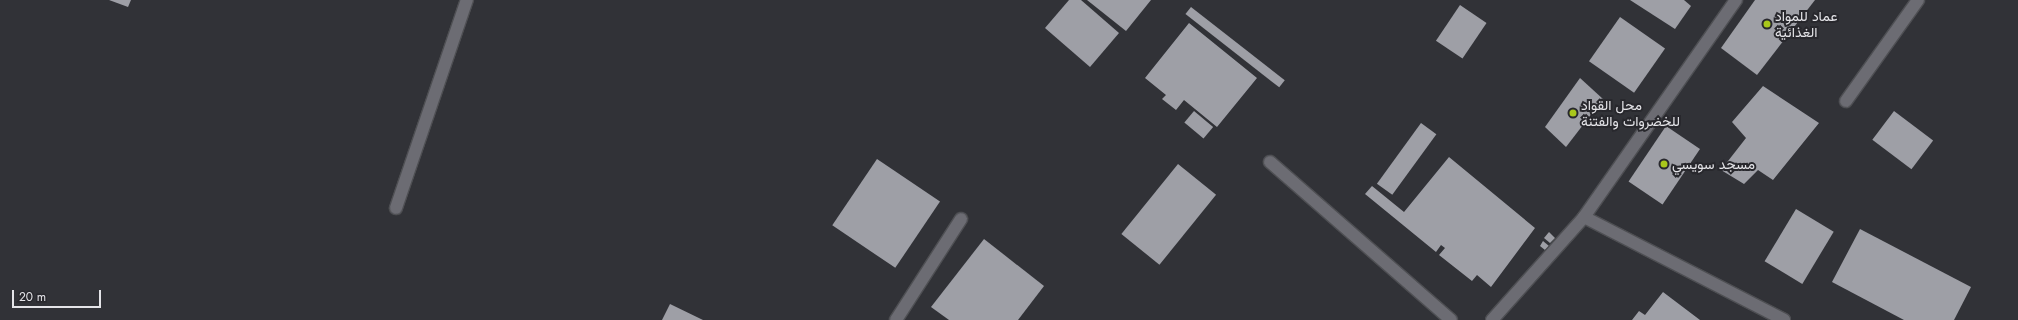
<!DOCTYPE html>
<meta charset="utf-8">
<style>
body{margin:0}
#map{position:relative;width:2018px;height:320px;overflow:hidden;background:#313237;font-family:Jost,Vazirmatn,sans-serif}
div>[style]{position:absolute}
[style*='--x']{left:calc(var(--x)*1px);top:calc(var(--y)*1px);width:calc(var(--w)*1px);rotate:calc(var(--a)*1deg)}
.building>*{inset:0;background:#9e9fa6;transform-origin:0 0}
.roads{filter:drop-shadow(1px 0 #4e4f53) drop-shadow(-1px 0 #4e4f53) drop-shadow(0 1px #4e4f53) drop-shadow(0 -1px #4e4f53)}
.street>*{height:12px;margin:-6px;padding:0 6px;transform-origin:6px;border-radius:6px;background:#6c6c73}
.dots>*{width:11px;height:11px;translate:-50% -50%;box-sizing:border-box;border:2px solid #28282d;border-radius:50%}
span{translate:-50% -50%;white-space:nowrap;text-align:center;line-height:1.15;-webkit-text-stroke:4px #28282d;paint-order:stroke}
.poi-label{font-size:14px;color:#e4e4e8}
.left{translate:0 -50%;text-align:left}
.scale{position:absolute;left:12px;top:290px;width:89px;height:18px;box-sizing:border-box;border:2px solid #e4e4e8;border-top:0;padding-left:5px;font-size:12px;line-height:14px;white-space:nowrap;color:#e4e4e8;-webkit-text-stroke:3px #28282d;paint-order:stroke}
</style>
<div id="map">
<div class="building">
<div style="clip-path:polygon(109px 0,131px 0,128px 7px)"></div>
<div style="clip-path:polygon(1069px 0,1081px 0,1119px 33px,1090px 67px,1045px 28px)"></div>
<div style="clip-path:polygon(1087px 0,1151px 0,1126px 31px)"></div>
<div style="clip-path:polygon(1630px 0,1684px 0,1691px 6px,1675px 29px)"></div>
<div style="clip-path:polygon(1755px 0,1815px 0,1757px 75px,1721px 48px)"></div>
<div style="left:1460px;top:5px;width:32px;height:43px;rotate:34deg"></div>
<div style="left:1191px;top:7px;width:119px;height:9px;rotate:38deg"></div>
<div style="left:1620px;top:17px;width:55px;height:54px;rotate:35deg"></div>
<div style="clip-path:polygon(1189px 23px,1257px 78px,1217px 127px,1184px 100px,1176px 110px,1162px 99px,1166px 95px,1145px 78px)"></div>
<div style="clip-path:polygon(1580px 78px,1603px 99px,1566px 147px,1545px 127px)"></div>
<div style="clip-path:polygon(1763px 86px,1819px 123px,1773px 180px,1758px 170px,1744px 184px,1721px 170px,1746px 138px,1732px 122px)"></div>
<div style="left:1194px;top:111px;width:25px;height:15px;rotate:40deg"></div>
<div style="left:1894px;top:111px;width:49px;height:36px;rotate:37deg"></div>
<div style="left:1421px;top:123px;width:19px;height:75px;rotate:36deg"></div>
<div style="left:1666px;top:126px;width:41px;height:67px;rotate:34deg"></div>
<div style="clip-path:polygon(1449px 157px,1535px 228px,1491px 287px,1477px 275px,1472px 281px,1439px 255px,1445px 248px,1441px 245px,1436px 252px,1365px 194px,1372px 186px,1404px 212px)"></div>
<div style="left:877px;top:159px;width:76px;height:80px;rotate:34deg"></div>
<div style="left:1178px;top:164px;width:49px;height:90px;rotate:39deg"></div>
<div style="left:1796px;top:209px;width:44px;height:61px;rotate:31deg"></div>
<div style="clip-path:polygon(1860px 229px,1971px 287px,1954px 320px,1904px 320px,1832px 282px)"></div>
<div style="clip-path:polygon(1549px 232px,1555px 238px,1550px 243px,1544px 238px)"></div>
<div style="clip-path:polygon(984px 239px,1044px 286px,1018px 320px,949px 320px,931px 307px)"></div>
<div style="clip-path:polygon(1543px 241px,1549px 246px,1545px 250px,1540px 246px)"></div>
<div style="clip-path:polygon(1663px 292px,1700px 320px,1632px 320px,1639px 311px,1645px 315px)"></div>
<div style="clip-path:polygon(670px 304px,703px 320px,662px 320px)"></div>
</div>
<div class="roads">
<div class="street">
<div style="--x:1846;--y:101;--w:124;--a:-54.5"></div>
<div style="--x:1270;--y:162;--w:240;--a:41.1"></div>
<div style="--x:396;--y:208;--w:220;--a:-71.2"></div>
<div style="--x:1584;--y:217;--w:225;--a:27.2"></div>
<div style="--x:896;--y:320;--w:120;--a:-57.2"></div>
<div style="--x:1492;--y:320;--w:138;--a:-48.2"></div>
<div style="--x:1584;--y:217;--w:265;--a:-55"></div>
</div>
</div>
<div class="dots">
<div style="left:1767px;top:24px;background:#a9c71b"></div>
<div style="left:1573px;top:113px;background:#a9c71b"></div>
<div style="left:1664px;top:164px;background:#a9c71b"></div>
</div>
<div class="poi-label">
<span class="left" style="left:1775px;top:24px">عماد للمواد<br>الغذائية</span>
<span class="left" style="left:1581px;top:113px">محل القواد<br>للخضروات والفتنة</span>
<span class="left" style="left:1672px;top:164px">مسجد سويسي</span>
</div>
<div class="scale">20 m</div>
</div>
